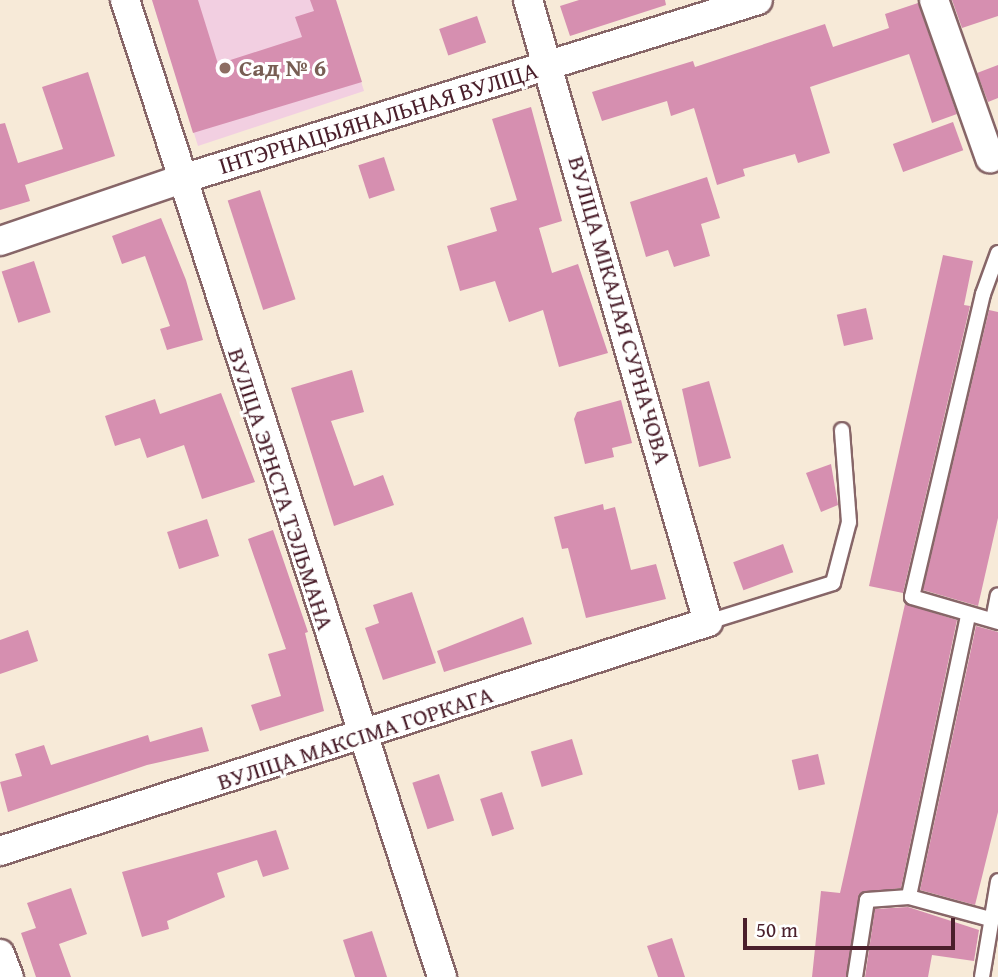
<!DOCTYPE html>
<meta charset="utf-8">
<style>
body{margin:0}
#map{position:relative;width:998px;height:977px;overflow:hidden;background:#f7ead8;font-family:"Gentium Book Plus",serif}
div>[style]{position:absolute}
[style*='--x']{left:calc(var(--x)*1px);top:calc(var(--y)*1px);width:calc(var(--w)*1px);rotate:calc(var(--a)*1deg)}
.built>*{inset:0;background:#f2cfe1}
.building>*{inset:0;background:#d68fb0;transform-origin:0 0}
.roads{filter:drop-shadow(2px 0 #876668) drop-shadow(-2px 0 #876668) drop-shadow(0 2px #876668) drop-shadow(0 -2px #876668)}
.service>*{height:14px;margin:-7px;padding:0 7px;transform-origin:7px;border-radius:7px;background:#fff}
.minor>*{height:28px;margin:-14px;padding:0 14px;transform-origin:14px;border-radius:14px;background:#fff}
.dots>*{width:19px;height:19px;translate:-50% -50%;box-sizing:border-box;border:4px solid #fff;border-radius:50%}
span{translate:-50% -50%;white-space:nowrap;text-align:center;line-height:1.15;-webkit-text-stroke:6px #fff;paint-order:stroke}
.education-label{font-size:24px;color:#785e54;font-weight:700}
.left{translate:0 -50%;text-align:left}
.street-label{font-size:24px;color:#4a1f2b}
.scale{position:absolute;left:743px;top:918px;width:212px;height:32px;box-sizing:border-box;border:4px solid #4a1f2b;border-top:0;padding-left:9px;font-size:21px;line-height:24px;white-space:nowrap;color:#4a1f2b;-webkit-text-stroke:5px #fff;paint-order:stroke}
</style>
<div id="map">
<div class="built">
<div style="clip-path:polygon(152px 0,336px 0,364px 91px,198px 146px)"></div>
</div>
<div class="building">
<div style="clip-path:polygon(152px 0,198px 0,218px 64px,302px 37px,295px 17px,314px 11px,310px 0,336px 0,362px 82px,193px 133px)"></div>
<div style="clip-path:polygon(579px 0,665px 0,666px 5px,570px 36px,560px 6px)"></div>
<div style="clip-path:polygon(952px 0,998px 0,998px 16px,962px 28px)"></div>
<div style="clip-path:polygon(918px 3px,957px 114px,932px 123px,909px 54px,810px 87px,830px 153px,798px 163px,795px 154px,743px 169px,745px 176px,717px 185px,694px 108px,671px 116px,667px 101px,602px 121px,592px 92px,693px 61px,695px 67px,825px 24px,833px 47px,889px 28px,885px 14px)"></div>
<div style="left:477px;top:16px;width:28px;height:40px;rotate:71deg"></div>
<div style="clip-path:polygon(998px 65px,998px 98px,988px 102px,977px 73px)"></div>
<div style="clip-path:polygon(88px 72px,115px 156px,25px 185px,30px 201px,0 210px,0 124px,5px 123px,18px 163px,63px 149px,42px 87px)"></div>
<div style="clip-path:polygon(531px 107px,562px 221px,539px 228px,552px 273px,578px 264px,608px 353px,559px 367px,543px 310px,509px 322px,495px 281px,460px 291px,447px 246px,497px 231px,490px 208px,517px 200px,492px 119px)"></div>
<div style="left:953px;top:122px;width:30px;height:64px;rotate:70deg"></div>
<div style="left:384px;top:157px;width:35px;height:27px;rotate:72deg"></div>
<div style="clip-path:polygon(707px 177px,720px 218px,701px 224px,710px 256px,674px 267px,668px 250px,646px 257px,630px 202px)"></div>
<div style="left:260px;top:190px;width:115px;height:34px;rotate:72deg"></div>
<div style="clip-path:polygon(161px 218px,186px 280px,203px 340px,167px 350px,160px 329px,170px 326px,145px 256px,122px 264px,112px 236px)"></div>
<div style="clip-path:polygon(943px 255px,973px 261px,964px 305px,970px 306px,903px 593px,869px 586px)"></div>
<div style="left:34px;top:261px;width:54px;height:34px;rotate:72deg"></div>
<div style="left:866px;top:308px;width:32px;height:30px;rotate:77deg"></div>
<div style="clip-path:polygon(989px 310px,998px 312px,998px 518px,978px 606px,923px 590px)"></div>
<div style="clip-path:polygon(352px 370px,364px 412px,331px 421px,354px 486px,383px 475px,394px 505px,334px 526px,291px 388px)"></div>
<div style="clip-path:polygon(709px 381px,731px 458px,699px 467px,682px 389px)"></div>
<div style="clip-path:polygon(221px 393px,255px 482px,202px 499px,184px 445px,147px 458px,140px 438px,115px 446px,105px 416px,155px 399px,160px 414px)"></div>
<div style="clip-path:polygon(621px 400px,632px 443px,612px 448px,614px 457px,585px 464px,574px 419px,577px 412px)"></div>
<div style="clip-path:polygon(831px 464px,838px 505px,821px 512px,806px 473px)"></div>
<div style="clip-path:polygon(603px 504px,604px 510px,615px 507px,631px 570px,656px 564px,666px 599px,586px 618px,568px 548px,562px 549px,554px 517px)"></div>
<div style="left:207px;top:519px;width:39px;height:42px;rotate:72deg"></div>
<div style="clip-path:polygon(273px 530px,308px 632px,305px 633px,324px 711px,260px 731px,251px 705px,281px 696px,268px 654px,286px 649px,248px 539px)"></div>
<div style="left:783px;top:544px;width:30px;height:53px;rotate:70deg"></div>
<div style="clip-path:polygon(412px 592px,436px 663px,383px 680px,365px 628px,379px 623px,373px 605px)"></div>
<div style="clip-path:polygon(905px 604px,957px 620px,901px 888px,859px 894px,846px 977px,812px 977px,821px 891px,840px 893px)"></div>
<div style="clip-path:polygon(523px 617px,532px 644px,444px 672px,437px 651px)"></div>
<div style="clip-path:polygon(976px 626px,998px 632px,998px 812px,975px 905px,920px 890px)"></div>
<div style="clip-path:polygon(28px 630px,38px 661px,0 674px,0 640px)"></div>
<div style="clip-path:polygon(202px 727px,209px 751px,147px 765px,8px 812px,0 782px,22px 776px,15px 754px,44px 745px,51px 765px,148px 735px,150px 742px)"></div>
<div style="left:572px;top:739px;width:37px;height:43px;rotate:73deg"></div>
<div style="left:818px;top:754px;width:31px;height:27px;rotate:77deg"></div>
<div style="left:439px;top:774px;width:49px;height:28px;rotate:72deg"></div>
<div style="left:502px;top:792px;width:39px;height:23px;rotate:72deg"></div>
<div style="clip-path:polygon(276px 830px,289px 869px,263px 877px,257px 860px,217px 873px,225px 897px,167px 921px,169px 929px,142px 937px,122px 872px)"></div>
<div style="clip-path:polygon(71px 888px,87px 934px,59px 944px,71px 977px,36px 977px,21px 933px,36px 928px,27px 903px)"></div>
<div style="clip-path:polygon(908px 907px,979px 930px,974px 961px,932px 955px,928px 977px,865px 977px,875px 909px)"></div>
<div style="clip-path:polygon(372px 931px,387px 977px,355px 977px,343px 940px)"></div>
<div style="clip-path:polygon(672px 938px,685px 977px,658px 977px,647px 946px)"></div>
</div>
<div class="roads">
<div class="service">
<div style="--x:998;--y:253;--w:44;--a:110.1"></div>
<div style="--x:983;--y:294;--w:311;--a:103.2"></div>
<div style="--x:912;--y:597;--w:90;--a:16.2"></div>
<div style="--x:968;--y:616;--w:287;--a:101.9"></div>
<div style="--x:909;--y:897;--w:84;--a:15.2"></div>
<div style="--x:993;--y:620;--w:25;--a:-79"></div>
<div style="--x:708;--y:622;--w:131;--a:-17.3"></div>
<div style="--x:833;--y:583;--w:63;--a:-75.3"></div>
<div style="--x:849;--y:522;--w:92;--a:-94.4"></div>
<div style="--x:855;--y:977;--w:78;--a:-81.1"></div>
<div style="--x:867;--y:900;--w:42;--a:-4.1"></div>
<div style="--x:982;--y:977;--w:97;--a:-80.5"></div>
</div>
<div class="minor">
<div style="--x:125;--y:0;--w:1027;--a:72.02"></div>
<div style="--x:934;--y:0;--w:168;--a:70.5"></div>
<div style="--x:0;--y:241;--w:192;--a:-18.8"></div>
<div style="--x:182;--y:179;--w:603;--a:-17.26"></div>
<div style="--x:0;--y:851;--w:744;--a:-17.92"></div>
<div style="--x:708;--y:622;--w:648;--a:-106.14"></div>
<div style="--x:0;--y:954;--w:25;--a:69"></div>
</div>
</div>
<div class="dots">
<div style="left:225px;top:68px;background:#8d6e63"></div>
</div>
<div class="education-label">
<span class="left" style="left:239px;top:68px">Сад № 6</span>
</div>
<div class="street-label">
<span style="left:378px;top:118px;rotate:-17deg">ІНТЭРНАЦЫЯНАЛЬНАЯ ВУЛІЦА</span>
<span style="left:620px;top:310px;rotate:74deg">ВУЛІЦА МІКАЛАЯ СУРНАЧОВА</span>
<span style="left:281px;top:489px;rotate:72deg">ВУЛІЦА ЭРНСТА ТЭЛЬМАНА</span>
<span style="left:355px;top:738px;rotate:-18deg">ВУЛІЦА МАКСІМА ГОРКАГА</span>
</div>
<div class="scale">50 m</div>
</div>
